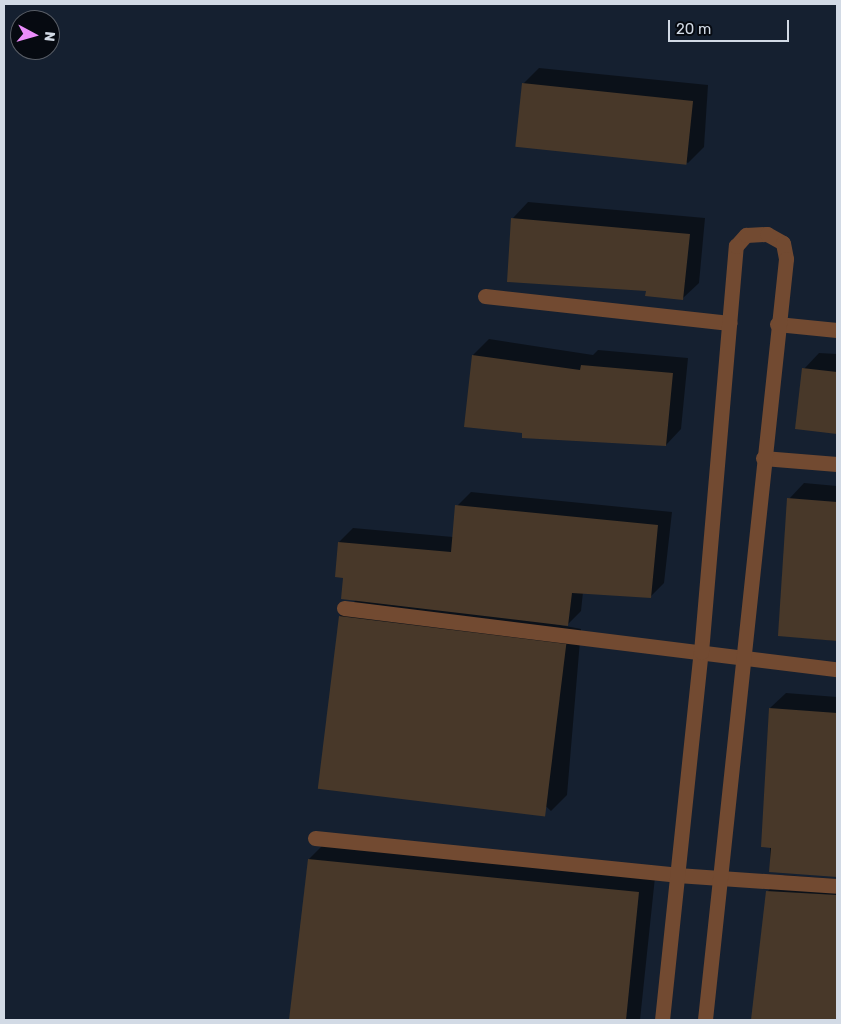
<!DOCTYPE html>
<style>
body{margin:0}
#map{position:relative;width:841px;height:1024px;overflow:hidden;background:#152030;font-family:Rubik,sans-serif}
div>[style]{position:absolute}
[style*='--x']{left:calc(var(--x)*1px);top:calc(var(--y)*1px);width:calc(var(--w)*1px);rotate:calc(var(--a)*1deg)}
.shadow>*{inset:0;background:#0007}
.building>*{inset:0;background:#483829;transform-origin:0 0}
.street>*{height:15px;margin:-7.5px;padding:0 7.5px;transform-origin:7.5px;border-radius:7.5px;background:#724a31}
span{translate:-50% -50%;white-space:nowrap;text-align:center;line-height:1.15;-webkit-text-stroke:5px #060a11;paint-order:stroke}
.frame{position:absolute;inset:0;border:5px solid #d2dae5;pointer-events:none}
.north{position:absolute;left:10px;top:10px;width:50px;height:50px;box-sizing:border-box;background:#060a11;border:1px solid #585d66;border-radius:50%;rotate:96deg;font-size:14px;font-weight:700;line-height:20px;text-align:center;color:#d2dae5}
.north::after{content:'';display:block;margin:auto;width:18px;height:22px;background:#eb8dfb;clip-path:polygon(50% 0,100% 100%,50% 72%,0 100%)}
.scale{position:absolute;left:668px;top:20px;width:121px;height:22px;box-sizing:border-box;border:2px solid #d2dae5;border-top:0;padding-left:6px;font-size:15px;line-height:18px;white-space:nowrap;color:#d2dae5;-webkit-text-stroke:4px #060a11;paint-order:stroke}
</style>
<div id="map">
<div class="shadow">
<div style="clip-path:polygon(539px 68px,708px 85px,704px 147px,688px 163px,523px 84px)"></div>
<div style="clip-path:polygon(528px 202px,705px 218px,699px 283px,683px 298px,647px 290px,513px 218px)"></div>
<div style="clip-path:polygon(489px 339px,593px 355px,598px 350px,688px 358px,681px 429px,666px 445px,466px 426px,473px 355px)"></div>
<div style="clip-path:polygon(819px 353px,837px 354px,835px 432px,804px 369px)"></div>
<div style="clip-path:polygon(804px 483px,837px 486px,837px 641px,780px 635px,789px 499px)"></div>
<div style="clip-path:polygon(471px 492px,672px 512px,664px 583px,650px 597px,583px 592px,581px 611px,567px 625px,545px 622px,581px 629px,567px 795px,551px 811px,340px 616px,356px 600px,344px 577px,339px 542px,353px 528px,453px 537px,457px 506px)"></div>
<div style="clip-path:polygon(786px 693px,837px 697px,837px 875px,770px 871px,770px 708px)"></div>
<div style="clip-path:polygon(325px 843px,655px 877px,640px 1020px,291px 1017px,309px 859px)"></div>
<div style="clip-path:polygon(784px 875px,837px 879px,837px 1020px,752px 1020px,768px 891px)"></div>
</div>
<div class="building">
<div style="left:522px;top:83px;width:172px;height:64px;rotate:6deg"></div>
<div style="clip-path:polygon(511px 218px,690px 234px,683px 300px,645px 296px,646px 291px,507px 282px)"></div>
<div style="clip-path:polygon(472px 355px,580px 370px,581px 365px,673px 373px,666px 446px,522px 438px,522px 433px,464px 427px)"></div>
<div style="clip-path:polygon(802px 368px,837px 372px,837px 434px,795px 429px)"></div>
<div style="clip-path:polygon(787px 498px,837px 502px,837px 641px,778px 636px)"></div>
<div style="clip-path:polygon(455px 505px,658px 525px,651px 598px,572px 593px,568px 626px,341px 599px,343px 578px,335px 577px,338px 542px,451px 552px)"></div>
<div style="left:339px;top:616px;width:229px;height:174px;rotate:7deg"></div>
<div style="clip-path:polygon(769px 708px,837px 713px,837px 877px,769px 872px,771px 848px,761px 847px)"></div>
<div style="clip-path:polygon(308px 859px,639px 892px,626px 1020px,289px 1020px)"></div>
<div style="clip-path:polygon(766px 891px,837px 895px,837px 1020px,751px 1020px)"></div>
</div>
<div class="street">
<div style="--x:485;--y:296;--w:246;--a:6.3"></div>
<div style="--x:777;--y:324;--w:60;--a:5.7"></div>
<div style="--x:763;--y:458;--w:74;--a:4.6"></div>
<div style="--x:344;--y:608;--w:497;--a:7.1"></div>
<div style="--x:315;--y:838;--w:364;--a:5.8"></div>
<div style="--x:677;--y:875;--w:160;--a:3.9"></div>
<div style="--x:662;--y:1020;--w:370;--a:-84"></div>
<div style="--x:701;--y:652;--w:408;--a:-85.1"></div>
<div style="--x:736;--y:246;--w:15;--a:-48"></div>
<div style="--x:746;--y:235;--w:21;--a:-3"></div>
<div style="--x:767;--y:234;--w:18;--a:29"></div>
<div style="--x:783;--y:243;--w:16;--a:79"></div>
<div style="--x:786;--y:259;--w:765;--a:96.08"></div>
</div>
<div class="frame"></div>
<div class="north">N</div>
<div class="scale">20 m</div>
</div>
